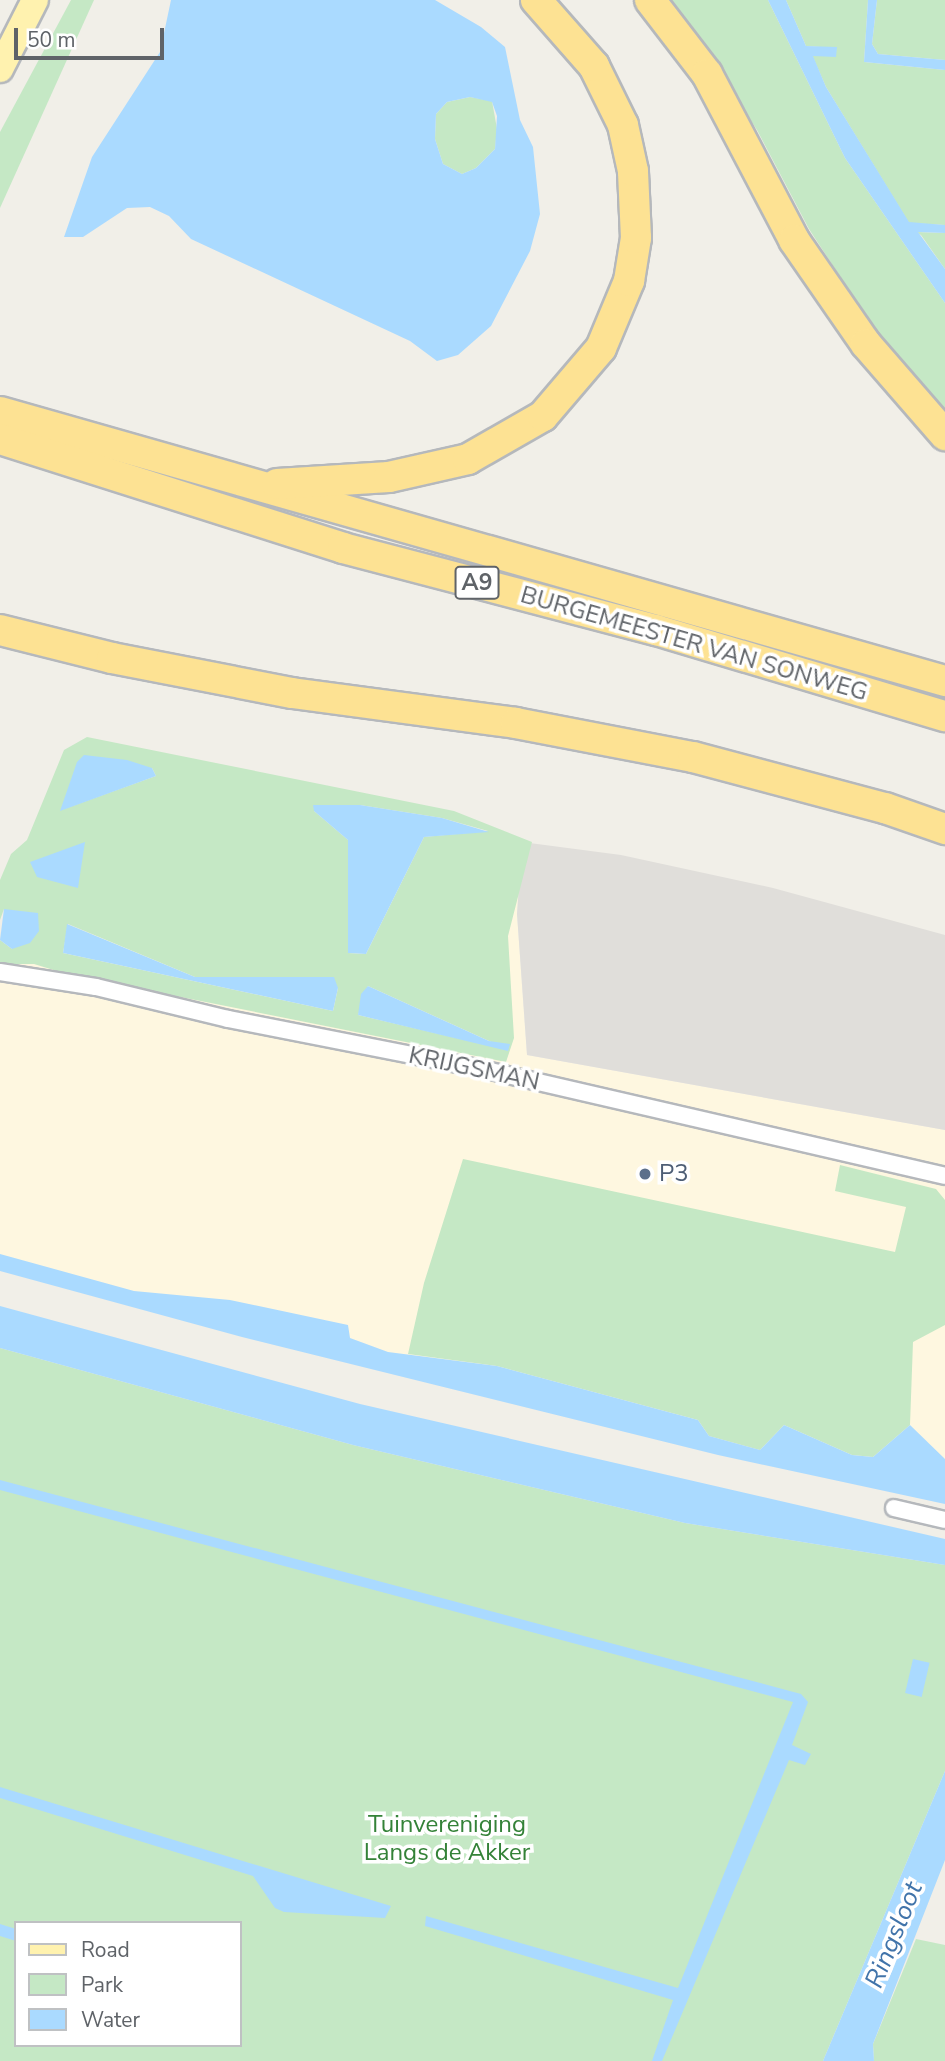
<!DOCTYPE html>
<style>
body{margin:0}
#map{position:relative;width:945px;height:2061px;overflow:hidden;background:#f1efe8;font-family:"Nunito Sans",sans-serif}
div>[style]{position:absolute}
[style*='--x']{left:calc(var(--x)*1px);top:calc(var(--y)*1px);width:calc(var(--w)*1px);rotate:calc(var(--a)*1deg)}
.commercial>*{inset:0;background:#fef7e0}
.industrial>*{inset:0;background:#e0deda}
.green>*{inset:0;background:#c5e8c5}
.water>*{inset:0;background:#aadaff;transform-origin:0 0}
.roads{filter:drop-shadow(2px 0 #b5b8bc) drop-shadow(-2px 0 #b5b8bc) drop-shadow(0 2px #b5b8bc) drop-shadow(0 -2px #b5b8bc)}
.street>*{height:16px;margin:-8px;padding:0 8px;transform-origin:8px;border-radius:8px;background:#fff}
.primary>*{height:26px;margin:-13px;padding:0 13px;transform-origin:13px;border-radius:13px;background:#fff2af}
.highway>*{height:30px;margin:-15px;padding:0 15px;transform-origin:15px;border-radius:15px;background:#fde293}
.dots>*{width:19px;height:19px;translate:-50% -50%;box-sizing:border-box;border:4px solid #fff;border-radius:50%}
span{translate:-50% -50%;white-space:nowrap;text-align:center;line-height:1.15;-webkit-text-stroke:7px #fff;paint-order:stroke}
.shield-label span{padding:2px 5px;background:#fff;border:2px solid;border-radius:5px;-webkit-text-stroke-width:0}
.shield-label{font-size:23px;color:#5f6368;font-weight:700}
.street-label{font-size:24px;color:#5f6368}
.service-label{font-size:24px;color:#4e5e75}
.left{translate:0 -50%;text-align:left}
.park-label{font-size:24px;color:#348238}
.water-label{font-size:26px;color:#4174aa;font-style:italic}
.legend{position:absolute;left:14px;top:1921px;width:228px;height:126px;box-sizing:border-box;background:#fff;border:2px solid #bfc1c3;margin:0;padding:9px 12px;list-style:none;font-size:21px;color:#5f6368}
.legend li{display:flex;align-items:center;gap:14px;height:35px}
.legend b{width:35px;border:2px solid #bfc1c3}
.scale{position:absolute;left:14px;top:28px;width:150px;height:32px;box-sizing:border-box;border:4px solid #5f6368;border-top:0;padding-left:9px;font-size:21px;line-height:24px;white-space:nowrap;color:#5f6368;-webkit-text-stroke:5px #fff;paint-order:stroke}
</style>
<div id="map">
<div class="commercial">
<div style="clip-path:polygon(522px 842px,517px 914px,527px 1055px,945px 1130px,945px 1494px,0 1259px,0 954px)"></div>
</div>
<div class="industrial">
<div style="clip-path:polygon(522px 842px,621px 855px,773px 888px,945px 935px,945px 1130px,527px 1055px,517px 914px)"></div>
</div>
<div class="green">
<div style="clip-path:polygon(71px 0,94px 0,0 208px,0 132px)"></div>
<div style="clip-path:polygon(664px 0,768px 0,845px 158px,945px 303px,945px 412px,871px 324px,809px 229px,757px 130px,693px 31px)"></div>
<div style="clip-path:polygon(786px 0,868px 0,864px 62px,945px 70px,945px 225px,909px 223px,826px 87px,812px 55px,836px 48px,806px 46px)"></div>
<div style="clip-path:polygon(877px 0,945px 0,945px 60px,878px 54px,872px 44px)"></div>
<div style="clip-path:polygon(470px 97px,492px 101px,497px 129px,495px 149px,476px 168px,462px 174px,443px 164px,435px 139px,436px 114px,447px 102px)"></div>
<div style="clip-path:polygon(916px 232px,945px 233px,945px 269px,921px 235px)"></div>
<div style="clip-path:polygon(evenodd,87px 737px,454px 811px,532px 842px,508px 936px,514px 1038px,506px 1062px,70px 975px,34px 964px,0 964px,0 940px,12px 949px,4px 909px,0 920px,0 880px,11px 854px,27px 840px,64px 750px,87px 737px,152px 768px,156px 776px,61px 810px,152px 768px,87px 737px,360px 805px,442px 818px,488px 831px,424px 837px,366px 954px,348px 953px,348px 840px,314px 811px,360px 805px,87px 737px,68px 924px,195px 977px,338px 988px,333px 1011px,63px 953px,68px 924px,87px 737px,368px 986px,489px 1041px,508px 1050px,358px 1015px,368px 986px)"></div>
<div style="clip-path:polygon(463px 1159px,895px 1252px,906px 1207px,835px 1191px,840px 1165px,936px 1189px,945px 1200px,945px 1325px,913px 1342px,910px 1425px,873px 1457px,852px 1455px,784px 1425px,760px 1450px,709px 1436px,698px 1420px,497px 1366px,408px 1354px,424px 1283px)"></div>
<div style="clip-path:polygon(evenodd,0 1348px,353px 1445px,685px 1523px,945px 1565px,945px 1771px,823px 2061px,0 2061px,0 1487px,657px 1663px,0 1484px,0 1348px,16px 1923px,240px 1923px,240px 2045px,16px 2045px,16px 1923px)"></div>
<div style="clip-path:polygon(916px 1939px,945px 1945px,945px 2061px,874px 2061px,873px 2044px)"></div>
</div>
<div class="water">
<div style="clip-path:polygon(evenodd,171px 0,435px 0,481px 27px,505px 47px,520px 120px,533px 147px,540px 214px,530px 251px,491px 326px,458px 355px,437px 361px,410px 341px,191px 239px,169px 216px,150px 207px,127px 208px,83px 237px,64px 237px,92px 157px,160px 52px,171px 0,470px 97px,492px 102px,497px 116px,495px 149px,476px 168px,462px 174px,443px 164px,435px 139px,436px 114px,447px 102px,470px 97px)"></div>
<div style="clip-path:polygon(768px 0,786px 0,806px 46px,837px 47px,836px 57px,813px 56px,826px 87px,909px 222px,945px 225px,945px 233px,918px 232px,945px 269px,945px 303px,845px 158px)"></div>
<div style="clip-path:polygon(868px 0,877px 0,872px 44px,878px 54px,945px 60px,945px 70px,864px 62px)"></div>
<div style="clip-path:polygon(84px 755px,127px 760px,152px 768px,156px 776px,60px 811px,77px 762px)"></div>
<div style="clip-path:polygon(313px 805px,360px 805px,442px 818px,489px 832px,424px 837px,366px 954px,348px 953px,348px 840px,314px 811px)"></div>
<div style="clip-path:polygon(85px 842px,78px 888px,37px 877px,30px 862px)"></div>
<div style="clip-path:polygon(4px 909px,38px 913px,39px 931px,30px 943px,12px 949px,0 940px)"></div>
<div style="clip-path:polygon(67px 924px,195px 977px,334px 977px,338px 988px,333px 1011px,63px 953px)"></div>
<div style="clip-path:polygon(368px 986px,489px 1041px,510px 1044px,508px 1051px,358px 1015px,361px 994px)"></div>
<div style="clip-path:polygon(0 1254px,134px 1291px,230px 1300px,348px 1325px,350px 1338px,388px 1352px,497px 1366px,698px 1420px,709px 1436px,760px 1450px,784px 1425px,852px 1455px,873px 1457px,910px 1425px,945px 1459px,945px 1504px,718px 1455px,242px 1337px,0 1271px)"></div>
<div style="clip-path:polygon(0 1306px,360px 1404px,945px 1539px,945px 1565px,685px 1523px,353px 1445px,0 1348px)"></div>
<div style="clip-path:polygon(0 1480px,801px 1694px,808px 1702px,792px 1745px,811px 1754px,805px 1765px,789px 1760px,662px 2061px,652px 2061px,673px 2000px,425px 1926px,426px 1916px,678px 1988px,793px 1702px,0 1490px)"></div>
<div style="left:913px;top:1659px;width:17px;height:35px;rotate:13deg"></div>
<div style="clip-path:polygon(945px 1771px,945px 1860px,873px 2044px,874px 2061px,823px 2061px)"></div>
<div style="clip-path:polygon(0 1787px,391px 1906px,385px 1918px,284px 1912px,275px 1908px,253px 1876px,0 1798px)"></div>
<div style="clip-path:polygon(0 1924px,16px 1929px,16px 1941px,0 1936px)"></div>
</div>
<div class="roads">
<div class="street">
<div style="--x:0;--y:972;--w:97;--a:8.9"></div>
<div style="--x:96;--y:987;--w:136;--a:13.6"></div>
<div style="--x:228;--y:1019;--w:259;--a:11.1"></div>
<div style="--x:482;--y:1069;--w:475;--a:13"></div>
<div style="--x:894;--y:1508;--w:52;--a:13.2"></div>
</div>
<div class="primary">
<div style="--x:0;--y:69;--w:77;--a:-63.1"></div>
</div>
<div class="highway">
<div style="--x:650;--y:0;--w:93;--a:52.4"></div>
<div style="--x:707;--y:74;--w:187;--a:62.3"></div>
<div style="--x:794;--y:240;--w:126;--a:55.3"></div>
<div style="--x:866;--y:344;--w:121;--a:49"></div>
<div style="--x:0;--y:412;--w:983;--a:15.89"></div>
<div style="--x:0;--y:439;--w:360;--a:17.6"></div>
<div style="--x:343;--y:548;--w:324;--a:14.7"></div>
<div style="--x:656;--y:630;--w:302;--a:16.6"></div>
<div style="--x:277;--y:484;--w:112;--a:-3.6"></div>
<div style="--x:389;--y:477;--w:81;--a:-12.8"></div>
<div style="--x:468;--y:459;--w:86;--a:-29.8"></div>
<div style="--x:543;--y:416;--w:89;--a:-49.5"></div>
<div style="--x:601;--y:348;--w:73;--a:-67.3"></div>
<div style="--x:629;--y:281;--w:44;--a:-80.8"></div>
<div style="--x:636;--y:238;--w:67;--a:-92.6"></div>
<div style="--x:633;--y:171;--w:47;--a:-102.3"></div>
<div style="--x:623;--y:125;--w:66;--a:-116.2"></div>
<div style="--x:594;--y:66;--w:88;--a:-131.3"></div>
<div style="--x:0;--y:630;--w:115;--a:14"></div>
<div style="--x:112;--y:658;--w:183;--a:11"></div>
<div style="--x:292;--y:693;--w:226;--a:7.6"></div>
<div style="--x:516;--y:723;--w:180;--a:10.9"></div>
<div style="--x:693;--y:757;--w:199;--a:14.9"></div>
<div style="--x:885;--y:808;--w:64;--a:19.3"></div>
</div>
</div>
<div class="dots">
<div style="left:645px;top:1174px;background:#5c6f8a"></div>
</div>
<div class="shield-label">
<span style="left:477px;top:583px">A9</span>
</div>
<div class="street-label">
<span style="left:694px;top:644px;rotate:16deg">BURGEMEESTER VAN SONWEG</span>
<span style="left:474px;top:1069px;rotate:12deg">KRIJGSMAN</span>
</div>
<div class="service-label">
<span class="left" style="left:659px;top:1174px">P3</span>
</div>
<div class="park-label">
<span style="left:447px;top:1839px">Tuinvereniging<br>Langs de Akker</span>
</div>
<div class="water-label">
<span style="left:894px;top:1935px;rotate:-68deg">Ringsloot</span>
</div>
<ul class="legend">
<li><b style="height:9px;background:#fff2af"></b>Road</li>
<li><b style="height:19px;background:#c5e8c5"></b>Park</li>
<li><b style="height:19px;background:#aadaff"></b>Water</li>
</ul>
<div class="scale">50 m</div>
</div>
